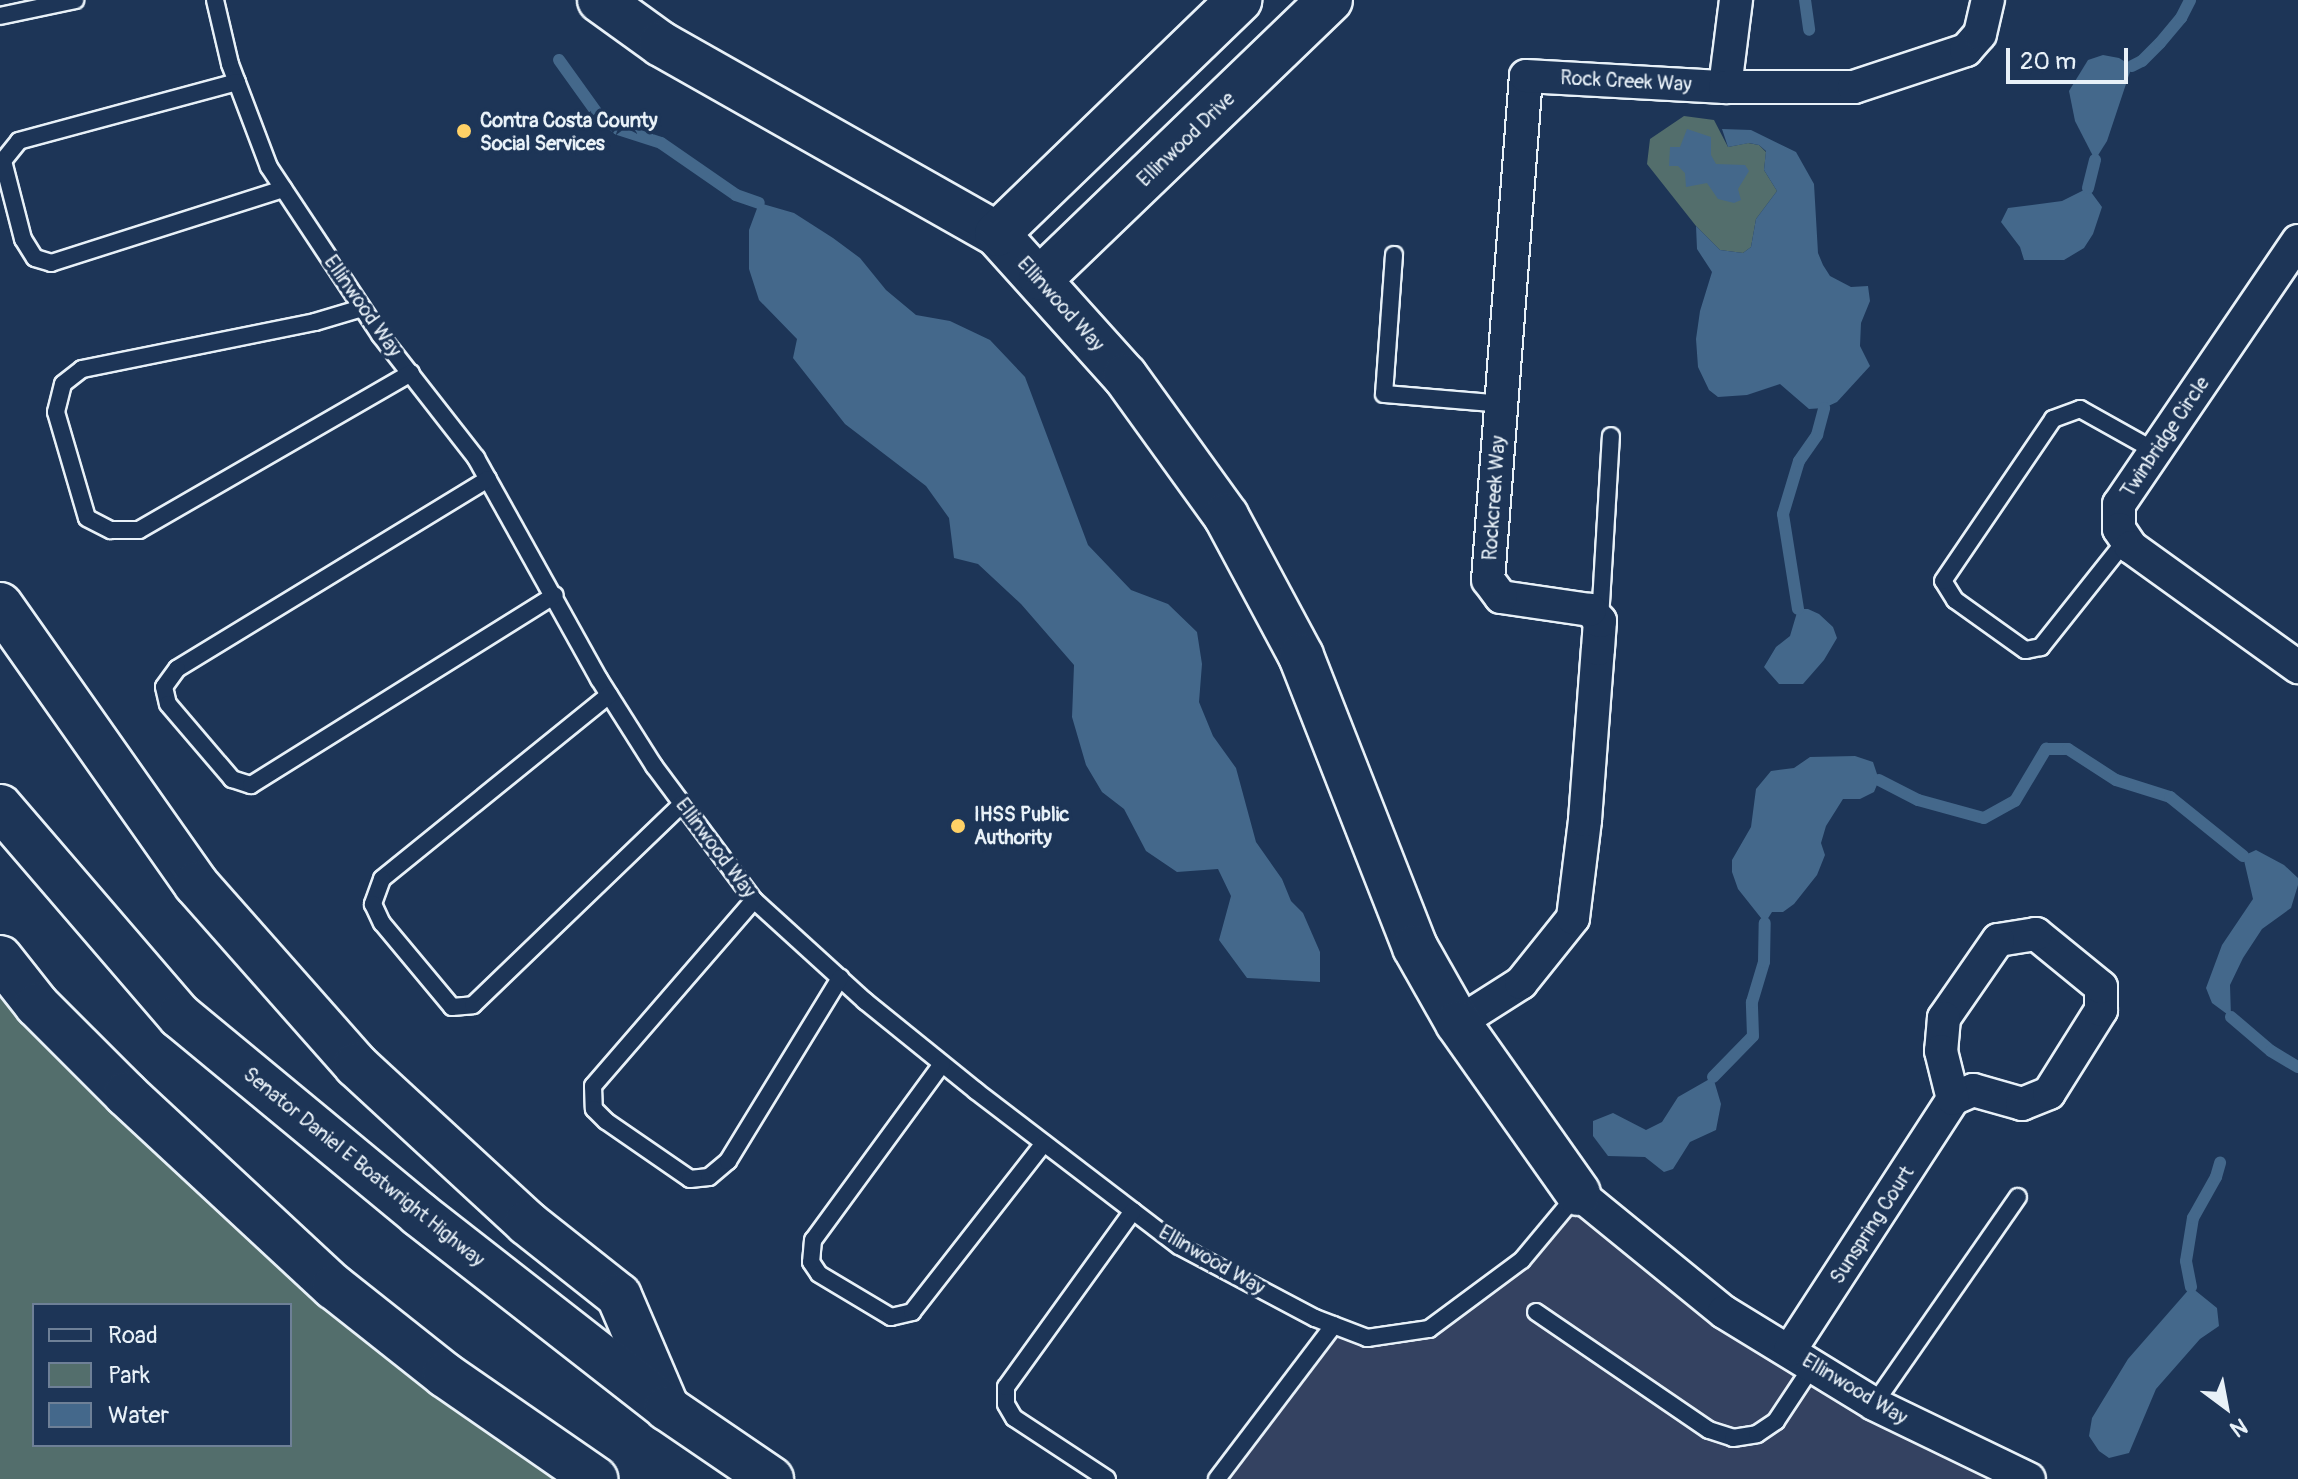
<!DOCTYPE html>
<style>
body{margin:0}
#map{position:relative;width:2298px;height:1479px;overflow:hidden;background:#1d3557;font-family:Pangolin,sans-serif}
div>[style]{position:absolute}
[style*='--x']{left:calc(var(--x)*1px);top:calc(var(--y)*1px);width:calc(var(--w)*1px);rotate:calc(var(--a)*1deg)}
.built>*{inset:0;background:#344261}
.green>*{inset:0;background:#536e6c}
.water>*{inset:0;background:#44688b}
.stream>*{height:12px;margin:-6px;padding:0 6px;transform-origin:6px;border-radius:6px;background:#44688b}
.roads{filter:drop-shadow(2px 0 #e8f1f8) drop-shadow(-2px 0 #e8f1f8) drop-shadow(0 2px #e8f1f8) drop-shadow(0 -2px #e8f1f8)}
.lane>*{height:16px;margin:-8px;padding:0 8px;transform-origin:8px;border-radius:8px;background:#1d3557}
.street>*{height:32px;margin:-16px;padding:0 16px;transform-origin:16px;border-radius:16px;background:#1d3557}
.secondary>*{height:44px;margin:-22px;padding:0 22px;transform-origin:22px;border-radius:22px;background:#1d3557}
.highway>*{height:44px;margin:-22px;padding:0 22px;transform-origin:22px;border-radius:22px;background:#1d3557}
.dots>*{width:22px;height:22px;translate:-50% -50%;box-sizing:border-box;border:4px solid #1d3557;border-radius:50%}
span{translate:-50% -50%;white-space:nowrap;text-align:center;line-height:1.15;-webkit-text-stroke:7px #1d3557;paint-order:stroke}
.street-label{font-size:20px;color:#e8f1f8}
.poi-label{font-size:20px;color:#e8f1f8;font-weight:700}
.left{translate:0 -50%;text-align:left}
.legend{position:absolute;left:32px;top:1303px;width:260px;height:144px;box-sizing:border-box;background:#1d3557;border:2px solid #6e8097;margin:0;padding:10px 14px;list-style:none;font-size:24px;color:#e8f1f8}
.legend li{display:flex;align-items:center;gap:16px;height:40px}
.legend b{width:40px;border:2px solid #6e8097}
.north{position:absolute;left:2186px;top:1367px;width:80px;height:80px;-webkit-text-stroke:6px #1d3557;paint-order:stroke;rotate:148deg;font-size:22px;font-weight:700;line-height:32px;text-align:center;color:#e8f1f8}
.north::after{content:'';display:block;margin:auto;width:28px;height:36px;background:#e8f1f8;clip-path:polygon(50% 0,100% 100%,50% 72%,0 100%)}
.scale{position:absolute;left:2006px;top:48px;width:122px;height:36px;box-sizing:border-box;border:4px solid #e8f1f8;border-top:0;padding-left:10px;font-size:24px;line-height:28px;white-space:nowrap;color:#e8f1f8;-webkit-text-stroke:6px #1d3557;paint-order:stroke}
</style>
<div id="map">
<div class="built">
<div style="clip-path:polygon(1578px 1193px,1724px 1312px,2028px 1479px,1217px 1479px,1334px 1325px,1367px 1337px,1429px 1329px,1522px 1260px)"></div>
</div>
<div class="green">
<div style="clip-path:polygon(1684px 116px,1714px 120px,1728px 147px,1748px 143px,1759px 145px,1766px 152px,1764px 170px,1777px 191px,1756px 219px,1751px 247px,1743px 253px,1720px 250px,1696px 226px,1647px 164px,1650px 139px)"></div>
<div style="clip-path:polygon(evenodd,0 958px,126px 1094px,595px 1479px,0 1479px,0 958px,34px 1305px,290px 1305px,290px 1445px,34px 1445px,34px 1305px)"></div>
</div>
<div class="water">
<div style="clip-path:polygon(2103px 55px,2119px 58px,2132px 66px,2107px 141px,2095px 160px,2075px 121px,2069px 91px,2088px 60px)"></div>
<div style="clip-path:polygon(1687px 129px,1711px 137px,1711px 155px,1716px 164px,1745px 165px,1749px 171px,1738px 189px,1741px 200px,1734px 203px,1718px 199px,1707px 183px,1686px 187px,1685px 173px,1678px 166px,1669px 166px,1670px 147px,1680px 147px)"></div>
<div style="clip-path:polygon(1722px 129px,1751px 130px,1796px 152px,1814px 184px,1818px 253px,1823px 265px,1830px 276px,1851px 287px,1868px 286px,1870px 301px,1861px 323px,1860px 346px,1870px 366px,1837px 402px,1824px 408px,1809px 409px,1780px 384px,1747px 395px,1718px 397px,1709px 390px,1698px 367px,1696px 339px,1700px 311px,1712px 272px,1697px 249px,1696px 226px,1720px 250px,1743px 253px,1751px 247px,1756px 219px,1777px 191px,1764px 170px,1766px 151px,1759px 145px,1749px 143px,1728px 147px)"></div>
<div style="clip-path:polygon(2088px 188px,2102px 207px,2093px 234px,2084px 248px,2064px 260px,2024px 260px,2020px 247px,2001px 222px,2008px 208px,2062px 201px)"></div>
<div style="clip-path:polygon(759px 203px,794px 213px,833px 238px,860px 258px,886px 290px,916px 315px,950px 321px,990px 340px,1025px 377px,1088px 545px,1131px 590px,1168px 604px,1197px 632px,1202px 664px,1199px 702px,1213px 736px,1236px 768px,1256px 842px,1282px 879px,1291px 901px,1303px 913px,1320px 952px,1320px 982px,1247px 978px,1219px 940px,1231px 896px,1218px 869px,1177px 872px,1146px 851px,1124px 809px,1102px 792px,1086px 765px,1072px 717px,1074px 665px,1021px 604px,978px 564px,954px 558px,949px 518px,926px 486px,845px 424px,793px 358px,797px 339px,759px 300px,749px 269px,749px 230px)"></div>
<div style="clip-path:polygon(1798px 609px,1808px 609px,1819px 614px,1833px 627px,1837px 638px,1824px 660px,1803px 684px,1779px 684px,1764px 667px,1776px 647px,1790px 636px)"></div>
<div style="clip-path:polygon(1855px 756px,1873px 762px,1879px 780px,1874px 792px,1860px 799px,1843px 799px,1826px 826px,1821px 843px,1825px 855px,1817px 875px,1794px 904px,1783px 912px,1772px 912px,1765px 923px,1738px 889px,1732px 872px,1732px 860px,1751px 827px,1756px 789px,1771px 771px,1794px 768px,1810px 757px)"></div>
<div style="clip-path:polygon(2256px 850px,2284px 865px,2298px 878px,2298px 885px,2291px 908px,2262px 929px,2243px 958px,2230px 985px,2231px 1017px,2212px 1003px,2206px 988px,2222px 945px,2253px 899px,2243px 856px)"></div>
<div style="clip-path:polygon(1713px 1077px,1721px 1104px,1716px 1130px,1690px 1142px,1673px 1169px,1664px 1172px,1645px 1157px,1608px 1156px,1593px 1136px,1593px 1121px,1613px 1113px,1646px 1130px,1662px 1122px,1678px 1097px)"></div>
<div style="clip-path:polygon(2191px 1287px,2217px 1308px,2219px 1326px,2200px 1339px,2156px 1389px,2129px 1453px,2109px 1458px,2099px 1451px,2089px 1436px,2092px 1418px,2128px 1359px)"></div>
</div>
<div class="stream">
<div style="--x:1805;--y:0;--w:30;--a:82"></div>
<div style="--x:559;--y:60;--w:65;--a:54.4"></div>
<div style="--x:597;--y:113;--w:26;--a:37"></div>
<div style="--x:618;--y:129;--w:45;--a:18"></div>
<div style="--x:661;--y:143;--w:91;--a:34.7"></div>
<div style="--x:736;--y:195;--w:24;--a:19"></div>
<div style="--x:2132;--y:66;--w:11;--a:-27"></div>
<div style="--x:2142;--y:61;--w:25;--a:-45"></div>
<div style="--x:2160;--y:43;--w:33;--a:-50"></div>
<div style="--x:2181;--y:18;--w:20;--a:-63"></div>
<div style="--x:2088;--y:188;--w:29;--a:-76"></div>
<div style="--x:1798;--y:609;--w:96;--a:-99"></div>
<div style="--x:1783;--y:514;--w:55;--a:-73.2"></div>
<div style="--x:1799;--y:461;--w:32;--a:-55"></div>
<div style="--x:1817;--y:435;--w:28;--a:-75"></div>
<div style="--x:1879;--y:780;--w:44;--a:27.1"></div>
<div style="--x:1918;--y:800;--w:68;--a:15.3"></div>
<div style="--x:1984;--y:818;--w:35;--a:-29"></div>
<div style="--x:2015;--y:801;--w:61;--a:-59.2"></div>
<div style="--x:2046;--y:749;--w:22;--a:0"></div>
<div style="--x:2068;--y:749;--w:57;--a:32.9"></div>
<div style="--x:2116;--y:780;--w:57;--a:17.5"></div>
<div style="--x:2170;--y:797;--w:94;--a:38.9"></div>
<div style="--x:2231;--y:1017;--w:52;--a:40.4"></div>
<div style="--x:2271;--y:1051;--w:31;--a:31"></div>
<div style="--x:1713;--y:1077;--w:57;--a:-45.7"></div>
<div style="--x:1753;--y:1036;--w:34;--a:-92"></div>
<div style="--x:1752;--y:1002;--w:42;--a:-73.3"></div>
<div style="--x:1764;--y:962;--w:39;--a:-89"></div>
<div style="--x:2191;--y:1287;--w:26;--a:-101"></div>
<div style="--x:2186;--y:1261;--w:44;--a:-80.8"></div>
<div style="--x:2193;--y:1218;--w:47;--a:-60.7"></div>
<div style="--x:2216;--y:1177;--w:15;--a:-74"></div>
</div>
<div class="roads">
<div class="lane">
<div style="--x:215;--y:0;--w:66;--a:76.8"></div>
<div style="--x:230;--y:64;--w:110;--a:69.3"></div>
<div style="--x:269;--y:167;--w:201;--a:56.5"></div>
<div style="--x:380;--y:335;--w:156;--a:52"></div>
<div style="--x:476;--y:458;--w:253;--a:60.9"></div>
<div style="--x:599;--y:679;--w:103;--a:57.7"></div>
<div style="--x:654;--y:766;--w:167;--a:53.3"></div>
<div style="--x:754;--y:900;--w:150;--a:42.3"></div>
<div style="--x:865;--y:1001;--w:143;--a:39"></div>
<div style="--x:976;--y:1091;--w:255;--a:37.4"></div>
<div style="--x:1179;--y:1246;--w:154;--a:27.9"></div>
<div style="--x:1315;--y:1318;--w:56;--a:21"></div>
<div style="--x:1367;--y:1338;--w:63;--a:-8.3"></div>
<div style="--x:1429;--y:1329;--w:116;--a:-36.6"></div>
<div style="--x:1522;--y:1260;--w:86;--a:-50.2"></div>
<div style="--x:0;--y:16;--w:77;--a:-12"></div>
<div style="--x:237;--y:82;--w:226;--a:164.9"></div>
<div style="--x:19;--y:141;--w:26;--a:129"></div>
<div style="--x:3;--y:161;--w:81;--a:75.6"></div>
<div style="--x:23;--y:239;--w:22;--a:58"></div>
<div style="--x:35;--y:258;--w:17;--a:17"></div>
<div style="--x:51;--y:263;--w:244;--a:-17.7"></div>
<div style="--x:1394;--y:255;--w:139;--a:94.1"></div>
<div style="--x:1384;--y:394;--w:118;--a:4.8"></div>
<div style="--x:362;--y:308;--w:49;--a:163.4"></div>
<div style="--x:315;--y:322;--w:238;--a:168.6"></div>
<div style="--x:82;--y:369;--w:24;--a:142"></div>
<div style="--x:63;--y:384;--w:29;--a:104"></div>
<div style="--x:56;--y:412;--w:110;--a:73.7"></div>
<div style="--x:87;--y:518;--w:27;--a:27"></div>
<div style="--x:111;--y:530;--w:28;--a:0"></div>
<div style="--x:139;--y:530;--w:314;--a:-30"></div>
<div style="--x:488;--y:479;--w:364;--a:148.6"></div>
<div style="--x:177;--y:669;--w:22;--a:126"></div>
<div style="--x:164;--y:687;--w:17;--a:77"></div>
<div style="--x:168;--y:704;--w:99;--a:49.5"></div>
<div style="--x:232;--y:779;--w:20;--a:18"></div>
<div style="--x:251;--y:785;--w:358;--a:-32"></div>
<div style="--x:2126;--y:540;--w:137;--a:128.5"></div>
<div style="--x:2041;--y:647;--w:16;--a:169"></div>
<div style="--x:2025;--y:650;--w:86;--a:-144.5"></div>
<div style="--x:1955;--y:600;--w:22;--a:-122"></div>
<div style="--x:1943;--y:581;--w:196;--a:-55.8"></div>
<div style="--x:2053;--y:419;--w:29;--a:-20"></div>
<div style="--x:2080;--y:409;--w:86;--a:29.2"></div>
<div style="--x:1600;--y:620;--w:184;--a:-86.6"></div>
<div style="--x:609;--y:695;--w:292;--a:141"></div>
<div style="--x:382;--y:879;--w:27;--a:110"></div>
<div style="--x:373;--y:904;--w:21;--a:65"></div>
<div style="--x:382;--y:923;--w:109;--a:50.2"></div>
<div style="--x:452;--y:1007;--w:21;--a:-5"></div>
<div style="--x:473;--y:1005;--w:290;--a:-43.9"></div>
<div style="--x:754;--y:900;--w:246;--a:130.9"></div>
<div style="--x:593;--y:1086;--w:23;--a:88"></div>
<div style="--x:594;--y:1109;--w:17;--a:45"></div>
<div style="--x:606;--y:1121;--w:102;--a:34.6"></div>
<div style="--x:690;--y:1179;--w:19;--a:-6"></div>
<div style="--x:709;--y:1177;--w:25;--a:-40"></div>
<div style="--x:728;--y:1161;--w:215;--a:-58.5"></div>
<div style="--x:942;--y:1064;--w:218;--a:126.2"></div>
<div style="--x:813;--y:1240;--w:22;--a:95"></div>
<div style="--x:811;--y:1262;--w:14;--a:56"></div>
<div style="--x:819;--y:1274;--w:84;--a:30.8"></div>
<div style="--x:891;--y:1317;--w:22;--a:-13"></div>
<div style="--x:912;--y:1312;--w:214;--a:-52"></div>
<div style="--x:1536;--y:1312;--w:209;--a:34.3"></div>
<div style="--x:1709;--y:1430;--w:25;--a:18"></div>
<div style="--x:1733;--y:1438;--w:24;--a:-9"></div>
<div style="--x:1757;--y:1434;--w:23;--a:-34"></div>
<div style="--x:1776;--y:1421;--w:67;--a:-56.5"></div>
<div style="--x:1874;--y:1404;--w:252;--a:-55.2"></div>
<div style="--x:1107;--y:1479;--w:111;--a:-146.7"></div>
<div style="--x:1014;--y:1418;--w:16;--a:-120"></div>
<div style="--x:1006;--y:1404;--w:17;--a:-90"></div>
<div style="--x:1006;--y:1387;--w:217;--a:-54.2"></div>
<div style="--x:1217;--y:1479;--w:193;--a:-52.8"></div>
</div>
<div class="street">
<div style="--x:1725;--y:87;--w:88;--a:-82.8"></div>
<div style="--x:2298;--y:241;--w:318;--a:124.2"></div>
<div style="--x:2119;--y:504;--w:25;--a:90"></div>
<div style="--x:2119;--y:529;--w:22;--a:56"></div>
<div style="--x:2131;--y:547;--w:206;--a:35.7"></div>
<div style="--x:1458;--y:1023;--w:75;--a:-32.4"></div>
<div style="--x:1521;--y:983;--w:83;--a:-51.3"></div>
<div style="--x:1573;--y:918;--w:99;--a:-83"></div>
<div style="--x:1585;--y:820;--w:171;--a:-85.7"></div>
<div style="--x:1598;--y:649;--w:28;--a:-86"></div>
<div style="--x:1600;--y:621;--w:15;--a:-132"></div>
<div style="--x:1590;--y:610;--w:90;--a:-171.7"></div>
<div style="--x:1501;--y:597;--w:21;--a:-127"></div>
<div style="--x:1488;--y:580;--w:505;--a:-85.69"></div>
<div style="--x:1526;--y:76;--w:199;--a:3.2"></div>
<div style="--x:1725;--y:87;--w:129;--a:0"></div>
<div style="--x:1854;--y:87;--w:118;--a:-18.3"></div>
<div style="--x:1966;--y:50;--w:21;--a:-49"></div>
<div style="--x:1980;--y:34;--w:35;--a:-77"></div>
<div style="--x:1578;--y:1193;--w:188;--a:39.2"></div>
<div style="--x:1724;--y:1312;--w:176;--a:31.5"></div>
<div style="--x:1874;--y:1404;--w:172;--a:25.8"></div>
<div style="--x:1790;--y:1350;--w:299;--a:-57"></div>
<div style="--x:1953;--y:1099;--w:22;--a:-24"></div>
<div style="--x:1973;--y:1090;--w:51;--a:15.9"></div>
<div style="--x:2022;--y:1104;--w:29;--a:-22"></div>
<div style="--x:2049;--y:1093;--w:98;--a:-57.9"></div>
<div style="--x:2101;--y:1010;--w:23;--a:-90"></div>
<div style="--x:2101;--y:987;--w:84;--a:-140.8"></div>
<div style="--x:2036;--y:934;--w:38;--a:171"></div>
<div style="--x:1998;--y:940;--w:95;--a:124.7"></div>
<div style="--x:1944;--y:1018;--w:33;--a:95"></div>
<div style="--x:1941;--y:1051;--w:49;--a:76"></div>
</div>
<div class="secondary">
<div style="--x:600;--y:0;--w:75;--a:35.8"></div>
<div style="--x:661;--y:44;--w:386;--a:29.5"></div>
<div style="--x:997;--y:234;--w:191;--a:48"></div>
<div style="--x:1125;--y:376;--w:173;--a:54.2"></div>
<div style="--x:1226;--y:516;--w:159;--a:61.8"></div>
<div style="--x:1301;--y:656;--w:313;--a:68.6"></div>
<div style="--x:1415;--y:947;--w:87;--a:60.5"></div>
<div style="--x:1458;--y:1023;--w:208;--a:54.8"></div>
<div style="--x:997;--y:234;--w:337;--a:-44"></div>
<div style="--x:1041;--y:278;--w:401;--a:-43.9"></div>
</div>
<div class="highway">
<div style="--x:0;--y:605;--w:341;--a:54.9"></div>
<div style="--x:196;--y:884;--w:242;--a:48.5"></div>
<div style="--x:356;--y:1065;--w:233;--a:42.7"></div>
<div style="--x:527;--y:1223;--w:117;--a:38.4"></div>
<div style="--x:619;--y:1296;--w:122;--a:66.8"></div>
<div style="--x:0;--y:807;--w:276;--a:49.3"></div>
<div style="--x:180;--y:1016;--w:310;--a:39.6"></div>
<div style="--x:419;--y:1214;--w:315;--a:38"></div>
<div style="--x:667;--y:1408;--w:126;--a:34.3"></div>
<div style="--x:0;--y:958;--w:60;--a:51.8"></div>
<div style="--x:37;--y:1005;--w:126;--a:45"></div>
<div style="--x:126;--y:1094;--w:284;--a:42.9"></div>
<div style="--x:334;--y:1287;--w:142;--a:38.4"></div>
<div style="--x:445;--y:1375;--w:183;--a:34.7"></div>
</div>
</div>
<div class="dots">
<div style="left:464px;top:131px;background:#ffd166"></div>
<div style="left:958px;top:826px;background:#ffd166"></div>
</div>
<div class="street-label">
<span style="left:1626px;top:81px;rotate:3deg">Rock Creek Way</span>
<span style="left:1186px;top:139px;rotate:-44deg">Ellinwood Drive</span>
<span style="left:1061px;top:304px;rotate:48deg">Ellinwood Way</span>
<span style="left:363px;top:306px;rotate:55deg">Ellinwood Way</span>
<span style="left:2165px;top:437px;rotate:-56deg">Twinbridge Circle</span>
<span style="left:1494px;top:498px;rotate:-86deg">Rockcreek Way</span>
<span style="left:716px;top:848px;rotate:53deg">Ellinwood Way</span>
<span style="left:364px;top:1167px;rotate:39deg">Senator Daniel E Boatwright Highway</span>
<span style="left:1872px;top:1225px;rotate:-57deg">Sunspring Court</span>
<span style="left:1212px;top:1260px;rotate:30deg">Ellinwood Way</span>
<span style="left:1855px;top:1389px;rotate:31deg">Ellinwood Way</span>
</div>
<div class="poi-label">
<span class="left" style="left:480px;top:132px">Contra Costa County<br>Social Services</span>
<span class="left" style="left:974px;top:826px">IHSS Public<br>Authority</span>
</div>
<ul class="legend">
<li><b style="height:10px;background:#1d3557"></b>Road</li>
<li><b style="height:22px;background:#536e6c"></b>Park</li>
<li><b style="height:22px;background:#44688b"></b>Water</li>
</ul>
<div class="north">N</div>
<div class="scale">20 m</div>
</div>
